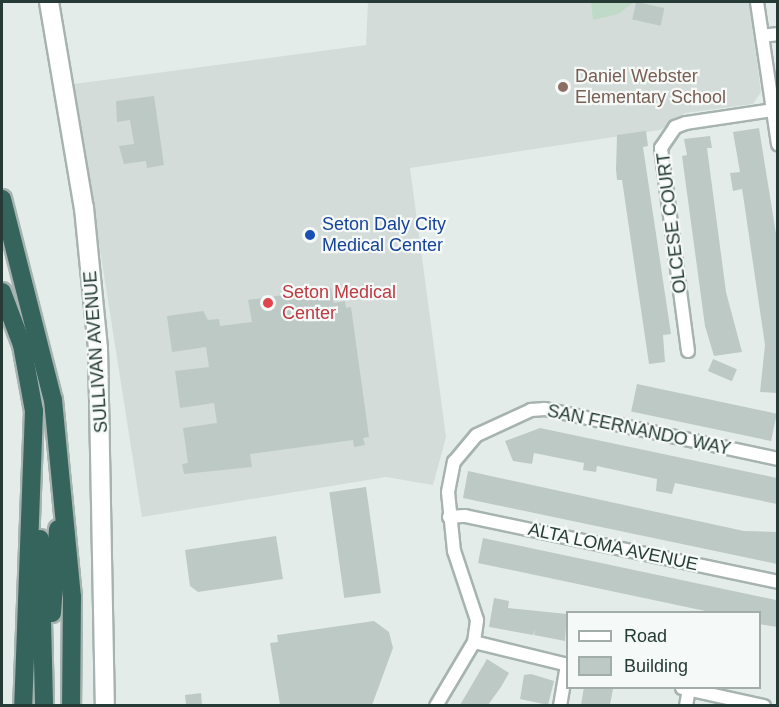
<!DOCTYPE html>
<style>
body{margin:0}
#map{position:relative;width:779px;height:707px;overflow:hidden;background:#e4ece9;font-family:Arial,sans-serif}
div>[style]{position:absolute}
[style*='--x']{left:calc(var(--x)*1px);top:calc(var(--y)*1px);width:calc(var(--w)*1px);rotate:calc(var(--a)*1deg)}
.built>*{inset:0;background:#d3dcd8}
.green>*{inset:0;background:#c0dac8}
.building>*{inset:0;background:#bdc9c5;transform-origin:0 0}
.roads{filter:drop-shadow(2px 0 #a7b3b0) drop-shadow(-2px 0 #a7b3b0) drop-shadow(0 2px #a7b3b0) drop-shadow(0 -2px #a7b3b0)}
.street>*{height:12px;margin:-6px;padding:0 6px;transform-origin:6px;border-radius:6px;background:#fff}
.secondary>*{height:18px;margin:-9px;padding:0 9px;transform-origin:9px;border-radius:9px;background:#fff}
.highway>*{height:18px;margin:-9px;padding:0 9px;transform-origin:9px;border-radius:9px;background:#35645c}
.dots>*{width:16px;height:16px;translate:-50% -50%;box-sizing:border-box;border:3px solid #f5f9f7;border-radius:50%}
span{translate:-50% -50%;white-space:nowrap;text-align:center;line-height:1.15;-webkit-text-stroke:4.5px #f5f9f7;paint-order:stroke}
.education-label{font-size:18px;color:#785e54}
.left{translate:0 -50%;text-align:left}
.street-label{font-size:18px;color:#263b36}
.transit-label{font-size:18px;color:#164399}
.health-label{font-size:18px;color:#be3a42}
.frame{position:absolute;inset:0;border:3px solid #263b36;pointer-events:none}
.legend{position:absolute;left:566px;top:611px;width:195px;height:78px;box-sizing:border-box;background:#f5f9f7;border:2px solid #a2adaa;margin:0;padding:8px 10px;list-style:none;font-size:18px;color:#263b36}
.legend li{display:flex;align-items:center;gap:12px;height:30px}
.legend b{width:30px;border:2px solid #a2adaa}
</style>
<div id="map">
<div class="built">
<div style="clip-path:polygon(368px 2px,749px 2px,761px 92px,753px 104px,685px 113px,660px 130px,410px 168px,446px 437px,433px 485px,386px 477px,142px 517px,74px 84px,366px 45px)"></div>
</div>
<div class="green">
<div style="clip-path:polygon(591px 2px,634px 2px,618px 14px,593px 20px)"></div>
</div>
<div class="building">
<div style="left:636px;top:2px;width:29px;height:18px;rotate:12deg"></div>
<div style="clip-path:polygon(154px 96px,164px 165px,147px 168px,146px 161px,124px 164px,119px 146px,134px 144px,130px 120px,117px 122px,116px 101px)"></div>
<div style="clip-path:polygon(759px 128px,777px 240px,777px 393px,760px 392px,765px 345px,743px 195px,742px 189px,733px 191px,730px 173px,740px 172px,733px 132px)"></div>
<div style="clip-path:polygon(646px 131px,648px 146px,643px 147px,671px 334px,663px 335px,665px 362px,649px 364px,622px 180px,617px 180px,616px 169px,617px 135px)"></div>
<div style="clip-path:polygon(710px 136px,712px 148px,707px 148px,726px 292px,742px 352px,714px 356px,705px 326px,682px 156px,687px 155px,684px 139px)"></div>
<div style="clip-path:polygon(331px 288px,334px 303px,345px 301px,346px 308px,351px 307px,369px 437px,363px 438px,365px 445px,354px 447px,353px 440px,250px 454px,252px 467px,184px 474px,182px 464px,188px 463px,183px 428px,217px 423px,214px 403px,180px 408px,175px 371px,209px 367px,206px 347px,172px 352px,167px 316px,203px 311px,208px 320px,219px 319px,220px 326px,252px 322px,248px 300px)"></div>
<div style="left:713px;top:359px;width:26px;height:13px;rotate:23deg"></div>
<div style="left:637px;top:384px;width:143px;height:28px;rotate:12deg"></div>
<div style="clip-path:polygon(540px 428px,777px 478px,777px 504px,675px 483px,672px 494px,656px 491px,657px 479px,597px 466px,596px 472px,583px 470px,584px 463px,534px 453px,532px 464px,513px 461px,505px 441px)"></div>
<div style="clip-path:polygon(468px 471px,744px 531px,777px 532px,777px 564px,463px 498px)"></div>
<div style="left:366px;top:487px;width:107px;height:37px;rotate:82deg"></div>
<div style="clip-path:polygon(276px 536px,283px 579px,198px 592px,190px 586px,185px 550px)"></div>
<div style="clip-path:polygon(483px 538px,776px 600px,777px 627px,759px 624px,759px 612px,710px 612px,478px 563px)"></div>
<div style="clip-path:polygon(494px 598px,509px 601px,508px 608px,567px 614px,565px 641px,534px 635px,535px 629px,533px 635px,489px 627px)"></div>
<div style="clip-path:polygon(374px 621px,389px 632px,393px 648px,372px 705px,280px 705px,270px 643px,278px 642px,277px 635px)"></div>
<div style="clip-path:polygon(487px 659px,509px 673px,501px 687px,488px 705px,460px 705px)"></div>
<div style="clip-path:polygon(531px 674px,554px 681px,548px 705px,520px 699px,524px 675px)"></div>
<div style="clip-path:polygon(584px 687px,613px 689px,610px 705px,581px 705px)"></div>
<div style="clip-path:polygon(201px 693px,202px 705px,186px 705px,185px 695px)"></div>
</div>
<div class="roads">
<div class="street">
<div style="--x:757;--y:2;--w:144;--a:81.6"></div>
<div style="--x:762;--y:36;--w:16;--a:-7"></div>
<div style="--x:688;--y:351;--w:205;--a:-97.6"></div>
<div style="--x:661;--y:148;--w:25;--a:-56"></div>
<div style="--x:675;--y:127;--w:12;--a:-20"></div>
<div style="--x:686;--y:123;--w:88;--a:-8.5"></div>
<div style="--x:449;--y:517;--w:16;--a:-4"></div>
<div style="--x:465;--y:516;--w:320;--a:11.9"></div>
<div style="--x:474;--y:642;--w:97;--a:13.7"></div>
<div style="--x:682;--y:688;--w:84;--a:12.4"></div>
<div style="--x:436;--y:706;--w:74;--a:-59.3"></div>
<div style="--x:474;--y:642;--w:22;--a:-82"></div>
<div style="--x:477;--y:620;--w:73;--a:-108.4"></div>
<div style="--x:454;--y:551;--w:59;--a:-95.8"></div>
<div style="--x:448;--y:492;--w:31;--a:-79"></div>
<div style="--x:454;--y:462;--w:35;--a:-50"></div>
<div style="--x:477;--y:435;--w:60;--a:-24.8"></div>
<div style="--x:531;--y:410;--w:14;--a:-4"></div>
<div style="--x:545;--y:409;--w:238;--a:12.1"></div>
<div style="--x:560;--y:706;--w:42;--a:-80.3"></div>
<div style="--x:686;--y:706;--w:17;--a:-80"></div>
</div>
<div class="secondary">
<div style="--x:49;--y:2;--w:209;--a:80.4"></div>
<div style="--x:84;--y:208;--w:141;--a:84.3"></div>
<div style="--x:98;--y:348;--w:358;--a:88.9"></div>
</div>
<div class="highway">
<div style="--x:2;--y:199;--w:207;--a:75.8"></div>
<div style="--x:53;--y:400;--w:198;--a:84.5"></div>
<div style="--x:72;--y:597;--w:109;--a:90.5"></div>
<div style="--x:2;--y:292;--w:57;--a:69.3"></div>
<div style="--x:22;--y:345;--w:67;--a:79.7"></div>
<div style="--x:34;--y:411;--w:295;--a:92.1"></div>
<div style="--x:40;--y:539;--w:167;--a:88.6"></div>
<div style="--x:52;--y:613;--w:84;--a:-85.9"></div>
</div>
</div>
<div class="dots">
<div style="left:563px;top:87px;background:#8d6e63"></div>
<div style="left:310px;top:235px;background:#1a4fb4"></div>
<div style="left:268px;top:303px;background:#e0444e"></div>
</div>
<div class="education-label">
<span class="left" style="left:575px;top:87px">Daniel Webster<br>Elementary School</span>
</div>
<div class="street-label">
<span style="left:672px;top:223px;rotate:-97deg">OLCESE COURT</span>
<span style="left:96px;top:352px;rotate:-94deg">SULLIVAN AVENUE</span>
<span style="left:639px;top:430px;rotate:12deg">SAN FERNANDO WAY</span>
<span style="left:613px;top:547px;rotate:12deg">ALTA LOMA AVENUE</span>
</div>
<div class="transit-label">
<span class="left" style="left:322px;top:235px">Seton Daly City<br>Medical Center</span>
</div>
<div class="health-label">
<span class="left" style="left:282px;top:303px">Seton Medical<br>Center</span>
</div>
<div class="frame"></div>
<ul class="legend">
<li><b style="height:8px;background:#fff"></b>Road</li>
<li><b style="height:16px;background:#bdc9c5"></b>Building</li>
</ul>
</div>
